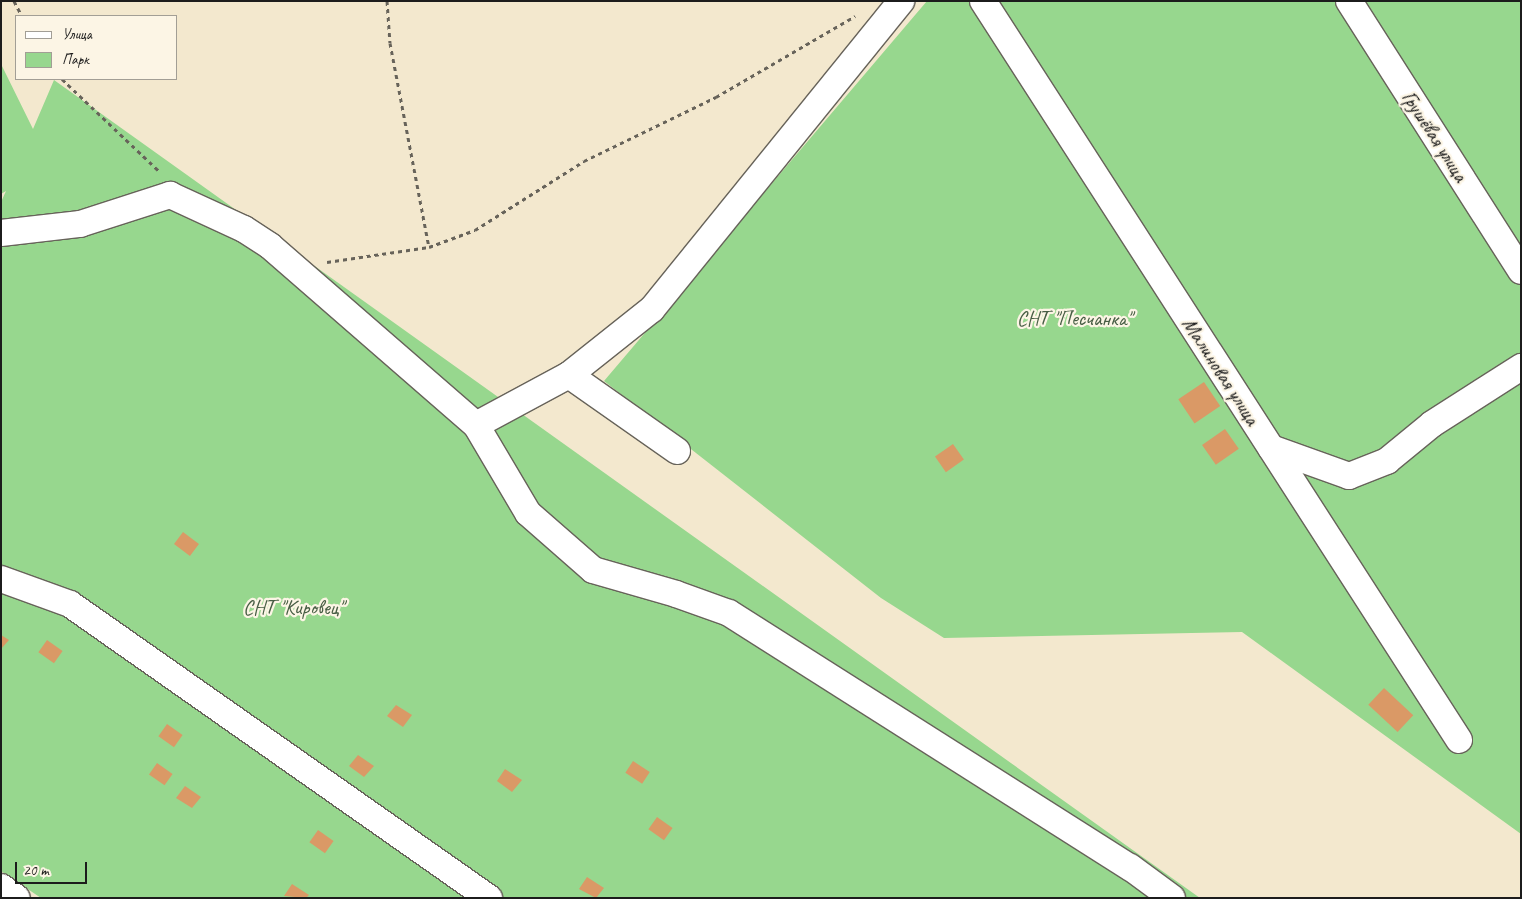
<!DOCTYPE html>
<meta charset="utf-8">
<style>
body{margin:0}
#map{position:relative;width:1522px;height:899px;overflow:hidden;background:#f3e8ce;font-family:Caveat,sans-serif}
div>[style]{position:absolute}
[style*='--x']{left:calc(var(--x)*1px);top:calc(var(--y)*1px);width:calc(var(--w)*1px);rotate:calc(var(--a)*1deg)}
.green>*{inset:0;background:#97d78e}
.building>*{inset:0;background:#da9966;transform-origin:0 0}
.path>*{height:3px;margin-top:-1.5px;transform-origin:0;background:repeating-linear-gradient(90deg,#67635a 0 4px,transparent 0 8px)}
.roads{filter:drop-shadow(1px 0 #67635a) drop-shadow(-1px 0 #67635a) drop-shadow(0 1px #67635a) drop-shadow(0 -1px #67635a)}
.minor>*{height:26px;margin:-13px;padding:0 13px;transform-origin:13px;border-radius:13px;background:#fff}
span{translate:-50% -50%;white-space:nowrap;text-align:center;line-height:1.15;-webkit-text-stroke:4.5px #fcf5e5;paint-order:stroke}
.street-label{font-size:21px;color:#1c1c1c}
.park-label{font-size:21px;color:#475d44}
.frame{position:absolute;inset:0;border:2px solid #1c1c1c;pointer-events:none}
.legend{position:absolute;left:15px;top:15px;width:162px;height:65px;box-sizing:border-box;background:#fcf5e5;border:1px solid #a29e95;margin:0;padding:6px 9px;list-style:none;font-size:15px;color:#1c1c1c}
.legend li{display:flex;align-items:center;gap:10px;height:25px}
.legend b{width:25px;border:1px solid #a29e95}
.scale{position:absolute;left:15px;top:862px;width:72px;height:22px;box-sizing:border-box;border:2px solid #1c1c1c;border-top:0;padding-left:6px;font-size:15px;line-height:18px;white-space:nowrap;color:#1c1c1c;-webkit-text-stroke:4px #fcf5e5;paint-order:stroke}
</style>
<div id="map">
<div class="green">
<div style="clip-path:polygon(927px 1px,1521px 1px,1521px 834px,1242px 632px,944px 638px,881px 598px,604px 381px)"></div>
<div style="clip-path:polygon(1px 64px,33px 129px,54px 80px,1200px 898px,41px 898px,1px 871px,1px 202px,6px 191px,1px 194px)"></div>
</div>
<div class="building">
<div style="left:1204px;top:382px;width:29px;height:31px;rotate:56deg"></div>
<div style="left:1225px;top:429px;width:24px;height:28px;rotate:55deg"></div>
<div style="left:953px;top:444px;width:19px;height:22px;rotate:55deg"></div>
<div style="left:183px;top:532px;width:20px;height:15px;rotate:37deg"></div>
<div style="clip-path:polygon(1px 635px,9px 640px,1px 649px)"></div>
<div style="left:47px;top:640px;width:19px;height:15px;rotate:35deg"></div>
<div style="left:1384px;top:688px;width:40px;height:23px;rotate:43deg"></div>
<div style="clip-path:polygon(396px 705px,412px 715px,403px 727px,387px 716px)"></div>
<div style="left:167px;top:724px;width:19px;height:15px;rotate:35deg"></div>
<div style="clip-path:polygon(358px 755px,374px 766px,364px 777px,349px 766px)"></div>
<div style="left:633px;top:761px;width:20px;height:14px;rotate:33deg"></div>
<div style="left:157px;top:763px;width:19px;height:14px;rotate:35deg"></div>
<div style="clip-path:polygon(505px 769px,522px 780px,512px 792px,497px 781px)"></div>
<div style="clip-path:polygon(185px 786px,201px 797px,192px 808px,176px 798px)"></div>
<div style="left:657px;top:817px;width:19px;height:15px;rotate:35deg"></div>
<div style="left:318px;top:830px;width:19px;height:15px;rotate:35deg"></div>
<div style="clip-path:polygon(587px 877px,604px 888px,596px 898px,579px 889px)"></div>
<div style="clip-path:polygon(292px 884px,309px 895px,306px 898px,284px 896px)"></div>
</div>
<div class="path">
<div style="--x:14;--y:1;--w:17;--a:62"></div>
<div style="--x:387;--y:1;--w:42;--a:85.9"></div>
<div style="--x:390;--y:43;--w:208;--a:79.2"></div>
<div style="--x:62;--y:79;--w:135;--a:43.5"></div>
<div style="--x:327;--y:262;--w:103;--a:-8.4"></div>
<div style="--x:429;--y:247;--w:49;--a:-20.3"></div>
<div style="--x:475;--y:230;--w:129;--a:-32.3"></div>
<div style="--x:584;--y:161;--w:147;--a:-25.9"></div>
<div style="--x:716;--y:97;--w:161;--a:-30.2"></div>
</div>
<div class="roads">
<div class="minor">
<div style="--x:983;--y:1;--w:879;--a:57.21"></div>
<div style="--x:1349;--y:1;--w:320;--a:57.5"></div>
<div style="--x:1;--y:233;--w:80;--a:-6.5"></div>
<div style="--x:80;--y:224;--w:95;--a:-17.9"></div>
<div style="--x:170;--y:195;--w:81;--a:24.7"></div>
<div style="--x:244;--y:229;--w:31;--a:33"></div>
<div style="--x:270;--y:246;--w:273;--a:41"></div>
<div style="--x:476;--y:425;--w:106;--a:-28.3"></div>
<div style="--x:569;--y:375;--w:106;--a:-38.5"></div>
<div style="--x:652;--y:309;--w:396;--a:-51"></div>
<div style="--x:569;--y:375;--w:132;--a:35.1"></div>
<div style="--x:476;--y:425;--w:102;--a:59.4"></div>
<div style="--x:528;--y:513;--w:86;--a:41.2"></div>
<div style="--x:593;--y:570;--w:86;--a:16.1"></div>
<div style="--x:676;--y:594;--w:56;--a:19.7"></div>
<div style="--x:729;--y:613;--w:475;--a:32.4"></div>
<div style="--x:1130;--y:867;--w:52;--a:36.4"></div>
<div style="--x:1271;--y:448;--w:83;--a:19.7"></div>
<div style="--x:1349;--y:476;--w:41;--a:-21.5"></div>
<div style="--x:1387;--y:461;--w:58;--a:-39.4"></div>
<div style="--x:1432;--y:424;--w:106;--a:-32.6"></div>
<div style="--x:1;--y:579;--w:73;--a:19.9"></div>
<div style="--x:70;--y:604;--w:512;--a:35.06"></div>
<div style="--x:1;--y:887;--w:19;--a:35"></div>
</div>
</div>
<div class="street-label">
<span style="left:1435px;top:136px;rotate:57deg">Грушёвая улица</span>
<span style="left:1221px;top:371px;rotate:57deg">Малиновая улица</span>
</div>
<div class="park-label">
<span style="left:1074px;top:318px">СНТ "Песчанка"</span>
<span style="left:293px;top:607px">СНТ "Кировец"</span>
</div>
<div class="frame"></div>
<ul class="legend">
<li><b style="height:6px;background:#fff"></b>Улица</li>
<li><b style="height:14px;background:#97d78e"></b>Парк</li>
</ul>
<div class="scale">20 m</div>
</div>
